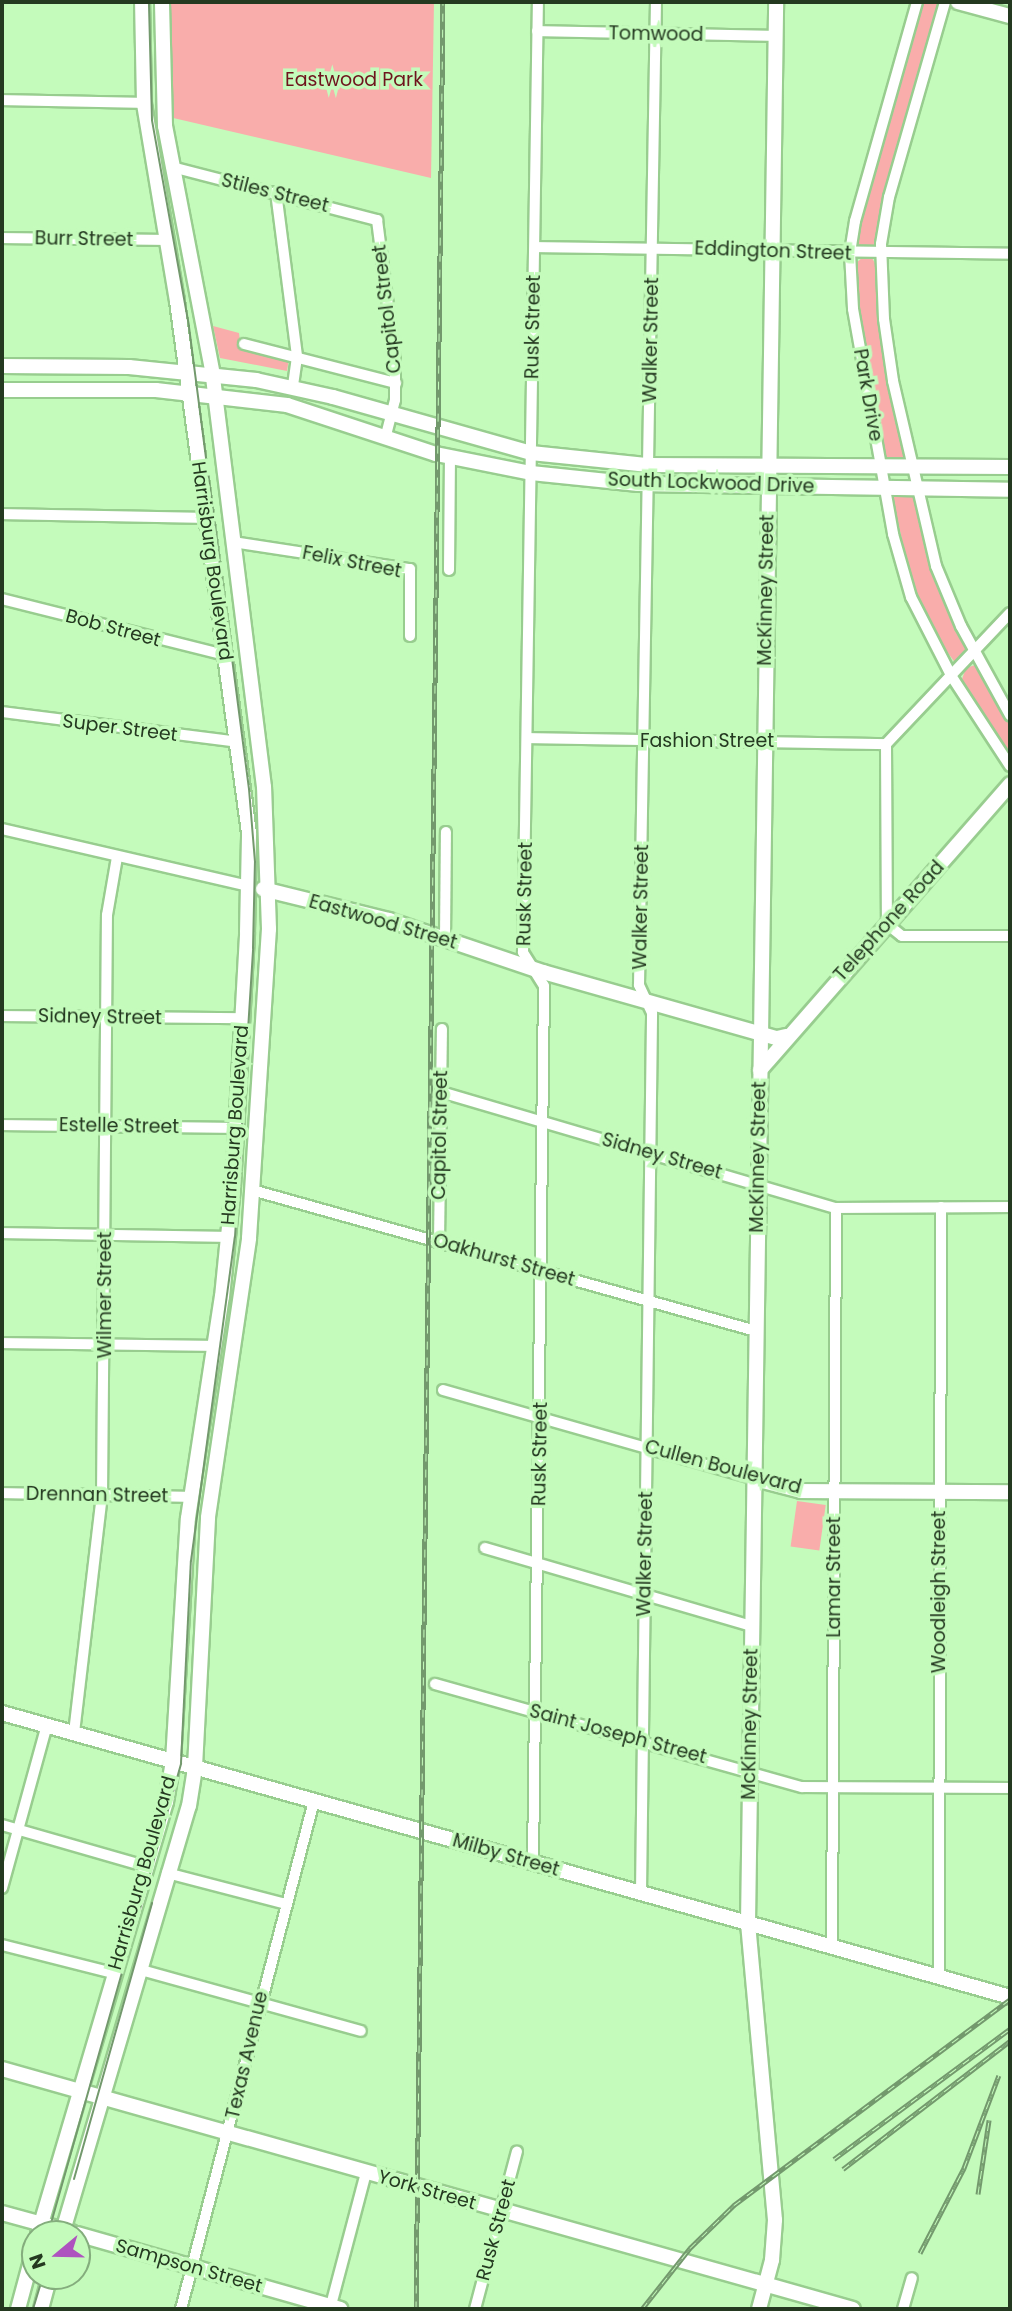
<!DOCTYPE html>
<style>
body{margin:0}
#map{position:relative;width:1012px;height:2311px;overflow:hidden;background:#c4fbbb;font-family:Poppins,sans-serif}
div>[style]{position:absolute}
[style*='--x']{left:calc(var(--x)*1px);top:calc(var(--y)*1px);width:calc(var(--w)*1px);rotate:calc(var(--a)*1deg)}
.green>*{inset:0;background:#f9adab;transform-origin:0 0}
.roads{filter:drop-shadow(2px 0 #98cd8f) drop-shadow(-2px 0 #98cd8f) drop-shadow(0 2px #98cd8f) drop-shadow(0 -2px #98cd8f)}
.street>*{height:10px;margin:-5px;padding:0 5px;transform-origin:5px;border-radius:5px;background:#fff}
.secondary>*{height:14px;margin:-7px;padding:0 7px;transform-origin:7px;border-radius:7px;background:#fff}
.tram>*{height:2px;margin:-1px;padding:0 1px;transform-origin:1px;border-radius:1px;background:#73996d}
.rail>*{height:5px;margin-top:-2.5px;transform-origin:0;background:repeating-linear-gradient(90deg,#c4fbbb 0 8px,#73996d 0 16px);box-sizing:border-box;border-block:2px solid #73996d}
span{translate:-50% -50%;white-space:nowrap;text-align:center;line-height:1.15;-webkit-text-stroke:7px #c4fbbb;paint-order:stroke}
.street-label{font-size:19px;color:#243920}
.park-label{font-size:19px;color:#6e141d}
.frame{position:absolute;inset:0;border:4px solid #243920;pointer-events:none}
.north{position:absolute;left:21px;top:2220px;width:70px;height:70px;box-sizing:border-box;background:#c4fbbb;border:2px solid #84ad7d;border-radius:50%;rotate:251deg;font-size:19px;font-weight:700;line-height:28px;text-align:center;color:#243920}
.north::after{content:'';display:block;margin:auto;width:24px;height:32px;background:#ae53bf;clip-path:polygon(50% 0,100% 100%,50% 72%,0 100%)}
</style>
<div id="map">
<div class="green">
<div style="clip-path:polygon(170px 2px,434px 2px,431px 178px,169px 117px)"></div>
<div style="clip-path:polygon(923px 2px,937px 3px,938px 8px,888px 181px,877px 244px,864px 249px,858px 243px,861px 216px)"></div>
<div style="clip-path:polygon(862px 258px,872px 258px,876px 265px,881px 334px,907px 460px,884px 458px,858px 306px,856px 263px)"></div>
<div style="clip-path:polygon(213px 326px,239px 333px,240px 342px,289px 358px,287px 371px,220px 358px)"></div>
<div style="clip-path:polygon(892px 495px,916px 495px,940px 591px,965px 646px,965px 655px,956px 664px,932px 631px,912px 585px)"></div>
<div style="clip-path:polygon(975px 665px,1010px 726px,1010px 758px,962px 679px,966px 668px)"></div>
<div style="left:797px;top:1501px;width:29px;height:46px;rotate:8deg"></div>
</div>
<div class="roads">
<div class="street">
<div style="--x:917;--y:2;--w:228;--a:105.8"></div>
<div style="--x:855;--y:221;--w:32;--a:99"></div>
<div style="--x:850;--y:253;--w:56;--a:86.9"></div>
<div style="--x:853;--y:309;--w:229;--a:79.9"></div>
<div style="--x:893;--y:534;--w:66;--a:74.1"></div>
<div style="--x:911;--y:597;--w:90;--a:62.9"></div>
<div style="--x:952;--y:677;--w:106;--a:56.9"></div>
<div style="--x:945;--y:2;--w:203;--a:106"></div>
<div style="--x:889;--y:197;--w:48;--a:99.7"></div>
<div style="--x:881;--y:244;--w:75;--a:87.7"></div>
<div style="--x:884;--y:319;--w:63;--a:81.7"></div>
<div style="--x:893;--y:381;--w:190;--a:76.9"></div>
<div style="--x:936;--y:566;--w:65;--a:67.4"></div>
<div style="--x:961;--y:626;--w:102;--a:61.2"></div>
<div style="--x:537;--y:31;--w:238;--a:1.2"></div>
<div style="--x:2;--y:100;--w:142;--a:1.2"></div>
<div style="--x:172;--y:167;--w:212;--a:14.5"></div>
<div style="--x:377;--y:220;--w:142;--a:82.7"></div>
<div style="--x:395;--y:361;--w:39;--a:90"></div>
<div style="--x:395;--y:400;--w:40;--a:104.4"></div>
<div style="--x:276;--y:192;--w:166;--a:82.7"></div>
<div style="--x:297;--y:357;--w:29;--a:98"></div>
<div style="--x:2;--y:238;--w:164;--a:0.7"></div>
<div style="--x:535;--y:247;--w:475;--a:0.8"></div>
<div style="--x:244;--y:344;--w:157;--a:14.4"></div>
<div style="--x:2;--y:514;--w:203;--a:1.1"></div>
<div style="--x:233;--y:542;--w:179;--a:8.7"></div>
<div style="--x:410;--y:569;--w:67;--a:90"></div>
<div style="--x:449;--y:570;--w:114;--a:-89.5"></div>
<div style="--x:2;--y:599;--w:230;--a:14.1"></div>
<div style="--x:1010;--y:613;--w:180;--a:133.4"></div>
<div style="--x:886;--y:744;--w:180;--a:89.7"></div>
<div style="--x:887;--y:924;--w:19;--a:39"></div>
<div style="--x:902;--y:936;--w:108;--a:0"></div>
<div style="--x:2;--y:712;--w:238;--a:7.2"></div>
<div style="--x:528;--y:738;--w:358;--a:1"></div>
<div style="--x:2;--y:829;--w:253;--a:13"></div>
<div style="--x:445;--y:939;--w:107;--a:-89.5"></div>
<div style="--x:2;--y:1016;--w:239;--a:0.5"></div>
<div style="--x:441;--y:1092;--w:412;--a:16.4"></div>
<div style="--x:836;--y:1208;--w:174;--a:-0.3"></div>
<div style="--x:2;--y:1125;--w:234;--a:0.7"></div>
<div style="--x:252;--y:1190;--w:523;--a:15.63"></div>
<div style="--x:2;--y:1233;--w:225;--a:1"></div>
<div style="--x:439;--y:1241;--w:212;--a:-89.2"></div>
<div style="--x:2;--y:1343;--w:213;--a:0.8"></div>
<div style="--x:443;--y:1390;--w:324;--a:15.9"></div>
<div style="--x:2;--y:1493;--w:189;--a:1.2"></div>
<div style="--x:485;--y:1548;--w:278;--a:16.3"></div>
<div style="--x:435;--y:1684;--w:381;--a:15.7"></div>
<div style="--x:802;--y:1787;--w:208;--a:0.3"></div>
<div style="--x:74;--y:1733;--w:239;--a:-83.3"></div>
<div style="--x:102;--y:1496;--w:581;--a:-89.51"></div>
<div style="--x:107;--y:915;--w:59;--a:-80.2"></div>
<div style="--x:2;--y:1825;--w:149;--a:16"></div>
<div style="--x:533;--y:1863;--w:877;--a:-89.28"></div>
<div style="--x:544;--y:986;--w:40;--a:-122"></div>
<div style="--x:523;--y:952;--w:950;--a:-89.1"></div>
<div style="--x:167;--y:1873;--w:123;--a:14.6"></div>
<div style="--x:2;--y:1888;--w:169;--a:-74.6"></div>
<div style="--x:641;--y:1893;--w:880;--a:-89.28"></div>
<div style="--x:652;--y:1013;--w:31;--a:-115"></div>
<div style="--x:639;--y:985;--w:983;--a:-89.01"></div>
<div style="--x:2;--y:1945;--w:114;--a:14.2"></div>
<div style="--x:832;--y:1947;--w:739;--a:-89.69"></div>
<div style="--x:141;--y:1970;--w:228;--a:15.5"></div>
<div style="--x:939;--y:1977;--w:770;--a:-89.85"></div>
<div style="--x:181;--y:2309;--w:525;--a:-75.33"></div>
<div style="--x:330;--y:2309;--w:141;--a:-75.2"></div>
<div style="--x:475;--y:2309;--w:163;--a:-75.1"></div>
<div style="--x:903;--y:2309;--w:32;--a:-74"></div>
</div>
<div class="secondary">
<div style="--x:958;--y:2;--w:54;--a:15.1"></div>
<div style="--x:2;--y:366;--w:127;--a:0.5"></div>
<div style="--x:129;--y:367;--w:128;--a:5.8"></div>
<div style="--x:256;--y:380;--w:79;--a:12.4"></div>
<div style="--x:333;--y:397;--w:206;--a:15.8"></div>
<div style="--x:531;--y:453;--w:118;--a:5.9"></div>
<div style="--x:648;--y:465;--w:362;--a:0.3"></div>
<div style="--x:2;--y:390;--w:154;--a:0"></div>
<div style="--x:156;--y:390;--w:132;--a:6.5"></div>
<div style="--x:287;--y:405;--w:157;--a:18.2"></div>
<div style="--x:436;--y:454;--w:97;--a:11.3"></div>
<div style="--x:531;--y:473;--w:108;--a:5.9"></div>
<div style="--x:638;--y:484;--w:372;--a:0.9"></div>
<div style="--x:263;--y:889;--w:130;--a:13.8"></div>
<div style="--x:389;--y:920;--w:163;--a:18.7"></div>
<div style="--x:543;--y:972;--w:243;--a:15.8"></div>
<div style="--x:777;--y:1038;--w:9;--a:-13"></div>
<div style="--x:760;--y:1070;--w:380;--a:-48.8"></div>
<div style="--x:755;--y:1479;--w:48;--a:14.6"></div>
<div style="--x:801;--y:1491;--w:209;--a:0.3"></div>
<div style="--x:2;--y:1713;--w:1047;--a:15.73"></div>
<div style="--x:2;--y:2069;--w:884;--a:15.75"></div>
<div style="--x:2;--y:2213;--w:72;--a:15.4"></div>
<div style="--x:38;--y:2234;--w:451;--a:-73.5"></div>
<div style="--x:166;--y:1802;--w:42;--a:-80.3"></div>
<div style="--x:173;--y:1761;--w:243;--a:-86.5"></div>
<div style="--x:188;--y:1518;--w:224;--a:-81.3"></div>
<div style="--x:222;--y:1297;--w:112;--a:-84.3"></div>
<div style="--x:233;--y:1186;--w:254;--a:-86.8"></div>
<div style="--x:247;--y:932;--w:99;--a:-88.8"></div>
<div style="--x:249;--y:833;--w:537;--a:-97.71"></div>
<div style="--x:177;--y:301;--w:201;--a:-99.5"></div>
<div style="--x:144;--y:103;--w:101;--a:-91.1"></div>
<div style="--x:62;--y:2234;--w:446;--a:-73.5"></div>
<div style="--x:189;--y:1806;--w:39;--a:-81"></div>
<div style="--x:195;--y:1767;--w:250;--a:-87"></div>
<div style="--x:208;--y:1517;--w:282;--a:-81.6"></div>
<div style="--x:249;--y:1238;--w:310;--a:-86.3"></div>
<div style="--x:269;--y:929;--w:142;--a:-92"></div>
<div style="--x:264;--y:787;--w:415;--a:-97.1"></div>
<div style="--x:213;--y:375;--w:254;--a:-100.9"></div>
<div style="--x:165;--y:126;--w:124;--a:-91.4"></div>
<div style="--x:77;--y:2234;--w:274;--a:15.9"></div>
<div style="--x:18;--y:2309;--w:65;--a:-74.9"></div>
<div style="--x:41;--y:2309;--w:34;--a:-75"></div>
<div style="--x:759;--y:2309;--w:51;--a:-75.1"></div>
<div style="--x:772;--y:2260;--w:40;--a:-85.7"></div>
<div style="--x:775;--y:2220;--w:298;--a:-95.2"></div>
<div style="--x:748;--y:1923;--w:1921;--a:-89.16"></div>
</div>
</div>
<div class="tram">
<div style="--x:74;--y:2179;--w:287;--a:-74.2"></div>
<div style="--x:48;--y:2234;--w:489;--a:-74.2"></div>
<div style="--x:181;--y:1763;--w:202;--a:-87.2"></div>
<div style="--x:191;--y:1561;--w:327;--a:-82.3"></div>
<div style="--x:235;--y:1237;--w:290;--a:-86.4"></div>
<div style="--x:253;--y:948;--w:86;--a:-88.7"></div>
<div style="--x:255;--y:862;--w:73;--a:-94.7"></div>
<div style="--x:249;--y:789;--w:467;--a:-97.4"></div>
<div style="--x:189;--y:326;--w:209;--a:-100.2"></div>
<div style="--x:152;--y:120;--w:118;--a:-91.5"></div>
<div style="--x:33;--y:2309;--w:34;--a:-73"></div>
</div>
<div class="rail">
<div style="--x:834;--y:2159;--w:219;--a:-36.5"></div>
<div style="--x:843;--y:2169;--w:210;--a:-37.5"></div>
<div style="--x:978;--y:2194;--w:75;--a:-81.5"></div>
<div style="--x:920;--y:2253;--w:96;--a:-62.6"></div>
<div style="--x:964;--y:2168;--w:99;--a:-69.4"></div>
<div style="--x:416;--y:2309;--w:2307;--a:-89.33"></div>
<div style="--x:642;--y:2309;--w:78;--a:-51.8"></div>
<div style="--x:690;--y:2248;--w:62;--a:-44.3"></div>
<div style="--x:734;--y:2205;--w:344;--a:-36.7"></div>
</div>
<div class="street-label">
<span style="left:656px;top:34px;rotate:1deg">Tomwood</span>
<span style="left:275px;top:193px;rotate:14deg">Stiles Street</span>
<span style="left:84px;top:239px;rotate:1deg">Burr Street</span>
<span style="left:773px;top:251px;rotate:2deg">Eddington Street</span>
<span style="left:387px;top:309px;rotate:-97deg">Capitol Street</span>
<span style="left:533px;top:327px;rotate:-89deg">Rusk Street</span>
<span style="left:651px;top:340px;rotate:-89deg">Walker Street</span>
<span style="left:868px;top:395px;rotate:80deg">Park Drive</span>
<span style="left:711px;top:483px;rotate:2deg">South Lockwood Drive</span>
<span style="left:212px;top:561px;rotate:82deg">Harrisburg Boulevard</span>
<span style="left:352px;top:562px;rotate:11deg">Felix Street</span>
<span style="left:766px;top:590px;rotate:-89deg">McKinney Street</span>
<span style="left:113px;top:628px;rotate:15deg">Bob Street</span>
<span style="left:120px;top:728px;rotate:7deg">Super Street</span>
<span style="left:707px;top:741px">Fashion Street</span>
<span style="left:525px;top:894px;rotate:-89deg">Rusk Street</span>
<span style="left:641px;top:907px;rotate:-89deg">Walker Street</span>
<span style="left:889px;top:921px;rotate:-48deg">Telephone Road</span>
<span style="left:383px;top:922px;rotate:16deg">Eastwood Street</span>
<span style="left:100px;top:1017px;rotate:1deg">Sidney Street</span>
<span style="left:235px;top:1125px;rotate:-86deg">Harrisburg Boulevard</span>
<span style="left:119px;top:1126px;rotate:1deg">Estelle Street</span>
<span style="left:440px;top:1135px;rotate:-89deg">Capitol Street</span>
<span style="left:662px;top:1156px;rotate:16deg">Sidney Street</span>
<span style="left:758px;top:1157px;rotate:-89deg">McKinney Street</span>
<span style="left:504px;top:1260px;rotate:16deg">Oakhurst Street</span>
<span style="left:105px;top:1295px;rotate:-90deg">Wilmer Street</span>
<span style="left:540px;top:1454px;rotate:-89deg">Rusk Street</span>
<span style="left:723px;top:1467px;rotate:15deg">Cullen Boulevard</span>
<span style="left:97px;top:1495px;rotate:1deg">Drennan Street</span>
<span style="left:645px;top:1554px;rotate:-89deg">Walker Street</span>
<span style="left:834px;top:1577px;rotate:-90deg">Lamar Street</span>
<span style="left:939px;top:1592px;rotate:-90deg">Woodleigh Street</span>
<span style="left:750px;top:1724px;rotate:-89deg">McKinney Street</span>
<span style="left:618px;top:1734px;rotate:15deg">Saint Joseph Street</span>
<span style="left:506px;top:1855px;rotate:16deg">Milby Street</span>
<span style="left:142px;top:1873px;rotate:-74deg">Harrisburg Boulevard</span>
<span style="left:247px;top:2055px;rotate:-77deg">Texas Avenue</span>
<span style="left:427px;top:2190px;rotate:16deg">York Street</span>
<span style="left:496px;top:2230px;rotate:-75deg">Rusk Street</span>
<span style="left:189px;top:2266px;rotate:16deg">Sampson Street</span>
</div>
<div class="park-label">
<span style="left:354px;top:80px">Eastwood Park</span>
</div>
<div class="frame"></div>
<div class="north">N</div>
</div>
